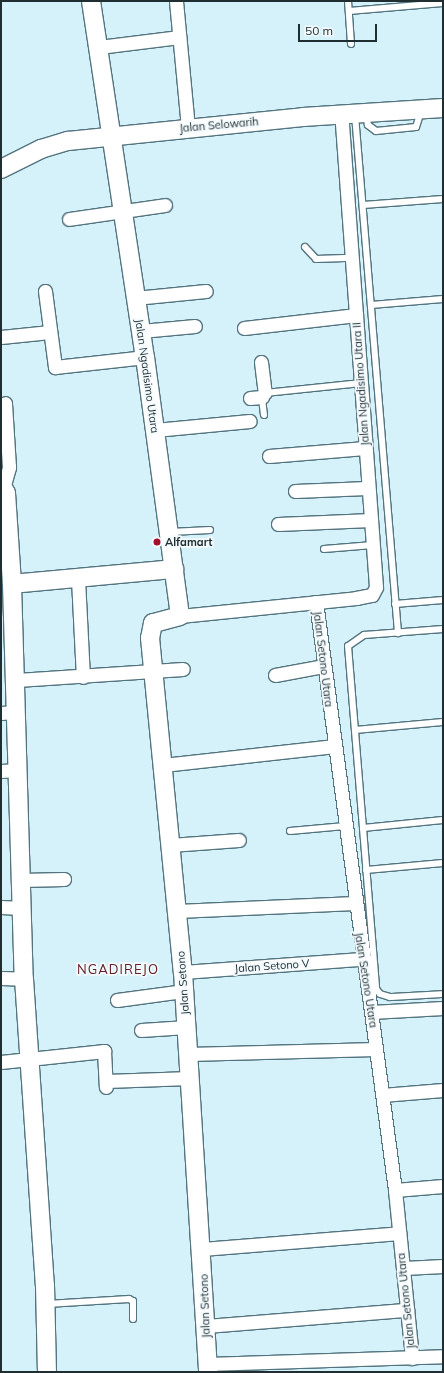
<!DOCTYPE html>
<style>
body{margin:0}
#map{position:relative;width:444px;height:1373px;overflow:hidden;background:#d5f2fb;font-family:Mulish,sans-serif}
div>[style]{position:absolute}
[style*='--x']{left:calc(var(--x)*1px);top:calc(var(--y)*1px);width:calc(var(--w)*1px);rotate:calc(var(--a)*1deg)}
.roads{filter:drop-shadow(1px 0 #53747f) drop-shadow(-1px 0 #53747f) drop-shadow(0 1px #53747f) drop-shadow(0 -1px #53747f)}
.lane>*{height:6px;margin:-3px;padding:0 3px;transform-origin:3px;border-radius:3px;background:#fff}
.street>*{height:13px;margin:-6.5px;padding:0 6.5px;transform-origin:6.5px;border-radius:6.5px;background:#fff}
.secondary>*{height:18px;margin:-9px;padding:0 9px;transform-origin:9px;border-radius:9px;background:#fff}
.dots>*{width:11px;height:11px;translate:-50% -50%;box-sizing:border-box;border:2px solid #f3fafd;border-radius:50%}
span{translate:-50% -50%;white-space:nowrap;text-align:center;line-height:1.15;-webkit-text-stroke:3.5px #f3fafd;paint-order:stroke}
.street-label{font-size:11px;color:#202e32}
.poi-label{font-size:11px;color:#202e32;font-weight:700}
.left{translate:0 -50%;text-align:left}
.quarter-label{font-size:13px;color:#652024;letter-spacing:1px}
.frame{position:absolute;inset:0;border:2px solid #202e32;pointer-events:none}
.scale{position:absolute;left:298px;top:24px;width:79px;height:18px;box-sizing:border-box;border:2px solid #202e32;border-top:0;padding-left:5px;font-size:12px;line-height:14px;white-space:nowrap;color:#202e32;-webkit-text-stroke:3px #f3fafd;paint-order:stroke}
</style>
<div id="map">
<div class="roads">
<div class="lane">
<div style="--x:348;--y:1;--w:43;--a:86"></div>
<div style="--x:349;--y:11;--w:94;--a:-4.9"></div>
<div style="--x:355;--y:115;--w:520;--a:85.25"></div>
<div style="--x:366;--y:115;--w:10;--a:79"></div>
<div style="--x:368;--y:125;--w:10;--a:37"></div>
<div style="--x:376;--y:131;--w:40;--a:-5.7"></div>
<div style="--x:416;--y:127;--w:9;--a:-72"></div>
<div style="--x:363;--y:205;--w:80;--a:-4.3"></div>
<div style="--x:305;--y:247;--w:16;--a:47"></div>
<div style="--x:316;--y:259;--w:36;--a:-2"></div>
<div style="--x:371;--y:305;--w:72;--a:-4.8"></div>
<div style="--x:264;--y:415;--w:17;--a:-97"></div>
<div style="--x:262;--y:398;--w:6;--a:-59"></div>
<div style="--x:265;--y:393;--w:97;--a:-5.9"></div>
<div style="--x:170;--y:532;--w:40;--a:-2.9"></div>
<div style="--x:324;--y:549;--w:49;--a:-4.7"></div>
<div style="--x:395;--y:604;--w:48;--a:-4.8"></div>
<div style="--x:443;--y:629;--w:79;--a:175.7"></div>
<div style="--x:364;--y:635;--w:19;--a:145"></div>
<div style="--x:348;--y:646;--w:344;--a:85.3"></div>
<div style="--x:376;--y:989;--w:6;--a:51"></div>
<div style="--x:380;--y:994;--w:10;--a:17"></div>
<div style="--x:390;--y:997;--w:53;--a:-3.2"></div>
<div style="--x:355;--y:730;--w:88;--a:-5.2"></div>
<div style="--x:363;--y:828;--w:80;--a:-5.7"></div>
<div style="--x:290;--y:831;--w:55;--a:-5.2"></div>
<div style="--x:366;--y:870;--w:77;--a:-5.2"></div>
<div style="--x:47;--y:1304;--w:82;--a:-3.5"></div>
<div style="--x:129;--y:1299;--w:4;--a:27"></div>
<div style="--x:133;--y:1301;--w:18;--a:90"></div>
</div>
<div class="street">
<div style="--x:176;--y:1;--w:127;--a:84.6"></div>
<div style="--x:99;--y:47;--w:81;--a:-7.1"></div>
<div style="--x:69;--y:219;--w:97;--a:-8.3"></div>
<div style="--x:45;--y:291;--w:77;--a:82.5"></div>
<div style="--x:55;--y:367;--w:91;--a:-6.3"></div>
<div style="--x:135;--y:298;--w:71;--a:-5.6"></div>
<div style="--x:244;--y:328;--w:113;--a:-6.6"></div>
<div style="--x:141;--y:331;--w:54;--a:-5.3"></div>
<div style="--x:1;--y:337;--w:49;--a:-5.8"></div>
<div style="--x:261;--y:362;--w:31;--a:83"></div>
<div style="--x:250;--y:398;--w:12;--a:-5"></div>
<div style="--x:155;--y:430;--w:95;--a:-5.4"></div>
<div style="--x:269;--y:456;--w:96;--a:-4.8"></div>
<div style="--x:4;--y:485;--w:19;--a:-74"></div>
<div style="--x:9;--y:467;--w:64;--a:-93.6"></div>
<div style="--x:295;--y:491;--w:72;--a:-2.4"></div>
<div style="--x:278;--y:524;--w:93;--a:-2.5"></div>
<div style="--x:78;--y:579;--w:98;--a:87.1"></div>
<div style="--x:316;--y:602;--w:593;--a:82.35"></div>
<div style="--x:395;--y:1190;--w:169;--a:84.2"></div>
<div style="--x:180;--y:616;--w:177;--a:-5.8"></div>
<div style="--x:356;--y:598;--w:16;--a:-11"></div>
<div style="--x:372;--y:595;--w:9;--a:-63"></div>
<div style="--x:376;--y:587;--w:473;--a:-94.2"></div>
<div style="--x:275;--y:675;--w:50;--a:-10.4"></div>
<div style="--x:17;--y:680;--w:166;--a:-3.8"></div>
<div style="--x:1;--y:713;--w:16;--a:-4"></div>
<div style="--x:163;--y:765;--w:173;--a:-6.3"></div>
<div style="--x:1;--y:771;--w:18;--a:-3"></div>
<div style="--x:170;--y:845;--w:69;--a:-4.1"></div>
<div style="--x:21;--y:880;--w:43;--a:-1.3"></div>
<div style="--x:1;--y:907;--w:21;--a:3"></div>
<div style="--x:177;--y:911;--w:178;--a:-2.6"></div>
<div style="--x:183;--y:972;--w:179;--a:-4.2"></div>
<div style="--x:1;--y:978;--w:23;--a:2"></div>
<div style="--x:117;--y:1000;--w:68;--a:-7.7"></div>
<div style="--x:371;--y:1012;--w:72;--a:-3.2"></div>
<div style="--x:141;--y:1030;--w:46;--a:-3.7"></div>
<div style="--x:188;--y:1054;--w:188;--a:-1.5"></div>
<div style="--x:1;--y:1062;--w:104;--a:-6.1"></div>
<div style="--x:104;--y:1051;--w:36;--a:87"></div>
<div style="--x:106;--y:1081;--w:84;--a:-2"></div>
<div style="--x:382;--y:1095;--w:61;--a:-4.7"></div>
<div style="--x:395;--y:1190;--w:48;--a:-4.8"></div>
<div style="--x:202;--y:1249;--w:198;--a:-4.6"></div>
<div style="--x:404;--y:1268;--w:39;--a:-3"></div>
<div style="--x:206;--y:1326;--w:202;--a:-4.6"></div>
<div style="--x:207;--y:1364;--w:236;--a:-1.9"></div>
</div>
<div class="secondary">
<div style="--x:91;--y:1;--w:360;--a:81.4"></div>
<div style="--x:145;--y:357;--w:261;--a:82.3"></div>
<div style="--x:180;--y:616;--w:28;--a:165"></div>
<div style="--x:153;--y:623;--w:15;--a:101"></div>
<div style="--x:150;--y:638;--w:336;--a:84.4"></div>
<div style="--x:183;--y:972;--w:401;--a:86.4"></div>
<div style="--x:1;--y:169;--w:45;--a:-26.6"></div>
<div style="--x:41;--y:149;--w:28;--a:-17"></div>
<div style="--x:68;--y:141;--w:236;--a:-5.8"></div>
<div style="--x:303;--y:117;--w:140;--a:-3.7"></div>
<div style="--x:1;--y:484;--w:10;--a:61"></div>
<div style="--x:6;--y:493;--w:91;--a:86.2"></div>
<div style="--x:12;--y:584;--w:395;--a:88.3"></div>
<div style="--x:24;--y:979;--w:307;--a:86.1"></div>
<div style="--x:45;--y:1285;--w:87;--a:88.7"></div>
<div style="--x:12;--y:584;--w:163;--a:-5.3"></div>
</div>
</div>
<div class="dots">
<div style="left:157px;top:542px;background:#a60d2a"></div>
</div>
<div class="street-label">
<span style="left:219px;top:125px;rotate:-5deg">Jalan Selowarih</span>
<span style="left:147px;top:376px;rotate:82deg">Jalan Ngadisimo Utara</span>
<span style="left:361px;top:384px;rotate:-94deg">Jalan Ngadisimo Utara II</span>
<span style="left:323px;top:659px;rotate:83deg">Jalan Setono Utara</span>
<span style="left:272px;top:966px;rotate:-4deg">Jalan Setono V</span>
<span style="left:366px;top:980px;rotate:81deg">Jalan Setono Utara</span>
<span style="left:183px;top:983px;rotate:-94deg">Jalan Setono</span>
<span style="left:406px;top:1301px;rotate:-96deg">Jalan Setono Utara</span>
<span style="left:205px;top:1306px;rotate:-92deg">Jalan Setono</span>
</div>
<div class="poi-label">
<span class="left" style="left:165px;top:542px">Alfamart</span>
</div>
<div class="quarter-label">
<span style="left:118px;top:969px">NGADIREJO</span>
</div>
<div class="frame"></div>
<div class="scale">50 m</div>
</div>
